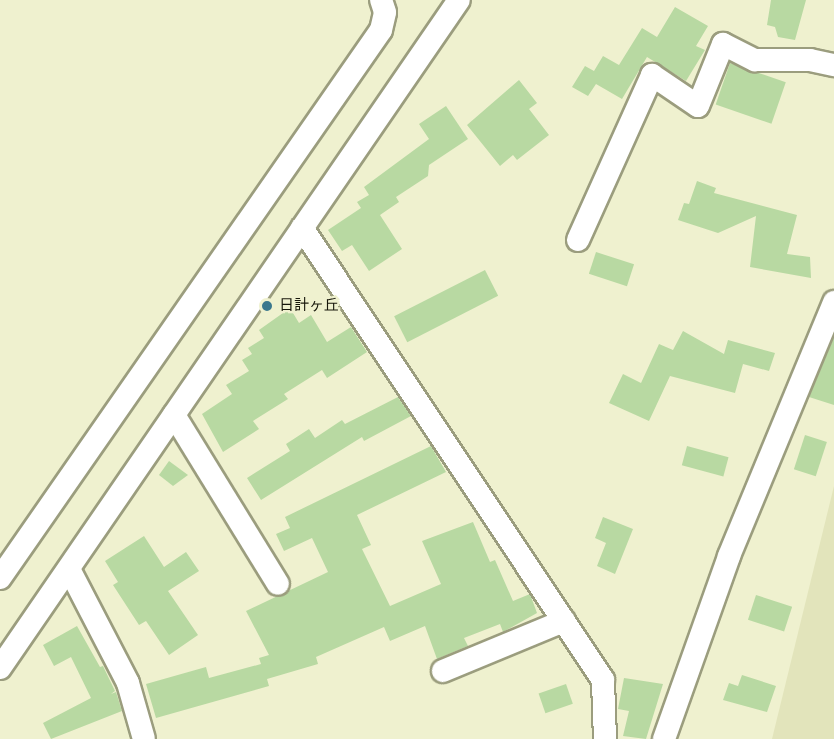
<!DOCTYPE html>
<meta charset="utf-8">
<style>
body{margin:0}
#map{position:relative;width:834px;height:739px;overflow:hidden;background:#eff1cf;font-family:Signika,"Noto Sans JP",sans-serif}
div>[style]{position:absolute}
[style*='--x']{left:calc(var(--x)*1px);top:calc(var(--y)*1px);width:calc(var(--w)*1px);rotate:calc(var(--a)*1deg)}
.built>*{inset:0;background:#e2e4bb}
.building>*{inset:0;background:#b8d9a2;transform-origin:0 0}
.roads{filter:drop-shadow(2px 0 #9b9d7e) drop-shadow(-2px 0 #9b9d7e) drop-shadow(0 2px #9b9d7e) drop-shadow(0 -2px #9b9d7e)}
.minor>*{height:22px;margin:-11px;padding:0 11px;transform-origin:11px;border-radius:11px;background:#fff}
.dots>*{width:16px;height:16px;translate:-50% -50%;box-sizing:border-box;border:3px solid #eff1cf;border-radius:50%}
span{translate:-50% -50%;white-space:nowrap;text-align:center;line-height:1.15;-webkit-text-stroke:4.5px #eff1cf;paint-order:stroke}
.poi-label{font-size:15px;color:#16160a}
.left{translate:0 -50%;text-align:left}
</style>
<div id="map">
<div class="built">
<div style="clip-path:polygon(834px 486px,834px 739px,772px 739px)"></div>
</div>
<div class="building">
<div style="clip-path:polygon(771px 0,806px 0,795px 40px,778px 37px,775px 27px,767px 25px)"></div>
<div style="clip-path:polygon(675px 7px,708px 26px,696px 46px,705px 50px,686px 81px,647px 57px,622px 99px,596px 84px,588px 96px,572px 87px,585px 66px,594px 71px,603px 56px,619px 65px,642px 28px,657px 37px)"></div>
<div style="left:730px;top:63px;width:59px;height:44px;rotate:19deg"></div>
<div style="clip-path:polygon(519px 80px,537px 103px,529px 109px,549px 135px,517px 160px,513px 155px,500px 166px,467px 125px)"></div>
<div style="clip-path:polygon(446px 106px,468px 139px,429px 165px,428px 176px,396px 197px,399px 202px,380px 215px,402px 249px,369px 271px,352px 245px,342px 251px,328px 230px,361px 208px,357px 202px,369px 195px,364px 187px,429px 139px,419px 124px)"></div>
<div style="clip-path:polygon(697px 181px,716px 188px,714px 193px,797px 215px,787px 254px,810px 257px,811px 278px,750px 267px,756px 216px,718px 233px,678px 220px,684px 203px,689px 204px)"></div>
<div style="left:596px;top:252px;width:40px;height:23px;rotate:18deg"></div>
<div style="left:485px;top:270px;width:29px;height:102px;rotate:63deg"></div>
<div style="clip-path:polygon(290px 308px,299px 323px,311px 315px,327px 342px,351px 327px,367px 352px,327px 378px,322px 370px,284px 394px,288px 399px,253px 421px,259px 429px,223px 452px,202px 414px,232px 394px,226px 385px,249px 371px,242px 360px,252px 354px,248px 348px,264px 338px,259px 330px)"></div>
<div style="clip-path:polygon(683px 331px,724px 354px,728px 340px,775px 353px,769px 371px,743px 364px,735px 393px,670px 376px,649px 421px,609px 403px,623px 374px,641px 383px,659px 344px,673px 350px)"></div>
<div style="clip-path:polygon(834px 337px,834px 405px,809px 397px)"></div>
<div style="clip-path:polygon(398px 397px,411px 416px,364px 441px,362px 437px,261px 500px,247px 478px,290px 451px,286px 444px,309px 429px,315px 438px,342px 420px,345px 424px)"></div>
<div style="left:805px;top:435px;width:23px;height:36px;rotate:18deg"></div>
<div style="clip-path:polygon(431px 446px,446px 472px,357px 515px,371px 545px,362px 549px,390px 606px,441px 584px,422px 541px,473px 522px,490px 562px,495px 560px,513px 601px,530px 594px,537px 613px,503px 632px,500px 624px,464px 638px,468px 646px,437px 659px,425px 626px,390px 641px,384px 627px,316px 657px,318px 664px,267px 679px,269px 686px,156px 718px,146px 684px,206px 667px,209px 678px,261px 664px,259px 658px,269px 655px,246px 611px,328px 572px,312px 538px,284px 551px,276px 534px,290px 528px,285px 517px)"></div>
<div style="left:687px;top:446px;width:43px;height:20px;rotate:15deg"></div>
<div style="clip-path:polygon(169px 461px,188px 475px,173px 486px,159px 475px)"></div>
<div style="clip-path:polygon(603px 517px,633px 529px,615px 574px,597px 566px,606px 543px,595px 538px)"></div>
<div style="clip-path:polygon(144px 536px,164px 567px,186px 552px,199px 571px,168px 591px,198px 635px,169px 655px,146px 621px,139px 625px,113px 585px,118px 582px,105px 561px)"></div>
<div style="left:756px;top:595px;width:38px;height:26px;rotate:18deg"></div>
<div style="clip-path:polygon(77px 626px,100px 667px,103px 666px,115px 691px,111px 694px,116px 692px,122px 711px,51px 739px,43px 723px,91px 698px,71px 657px,54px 666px,43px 645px)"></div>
<div style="clip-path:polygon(742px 675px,776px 686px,767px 712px,723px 700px,729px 683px,738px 686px)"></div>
<div style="clip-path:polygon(624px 678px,663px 684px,646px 739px,623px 736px,629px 711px,618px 709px)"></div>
<div style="left:566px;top:684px;width:21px;height:29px;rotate:71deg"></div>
</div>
<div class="roads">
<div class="minor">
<div style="--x:302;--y:228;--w:543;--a:56.34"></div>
<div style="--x:603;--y:680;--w:59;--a:88.1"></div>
<div style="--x:578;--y:240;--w:181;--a:-65.8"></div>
<div style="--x:652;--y:75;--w:55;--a:34"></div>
<div style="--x:698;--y:106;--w:67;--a:-68"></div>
<div style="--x:723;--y:44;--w:36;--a:27"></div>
<div style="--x:755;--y:60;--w:55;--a:0"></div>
<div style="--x:810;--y:60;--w:25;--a:12"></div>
<div style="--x:174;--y:415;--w:198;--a:58.4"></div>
<div style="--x:69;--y:569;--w:128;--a:62.6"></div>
<div style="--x:128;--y:683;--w:58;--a:74.1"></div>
<div style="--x:0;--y:578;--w:667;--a:-55.19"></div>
<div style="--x:381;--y:30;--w:18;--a:-77"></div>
<div style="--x:385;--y:12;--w:13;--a:-108"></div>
<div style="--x:0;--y:668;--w:810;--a:-55.51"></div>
<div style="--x:443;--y:671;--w:131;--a:-22.5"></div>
<div style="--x:664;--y:739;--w:194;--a:-70.4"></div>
<div style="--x:729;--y:556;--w:275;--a:-67.5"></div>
</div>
</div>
<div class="dots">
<div style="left:267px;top:306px;background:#3a778d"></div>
</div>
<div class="poi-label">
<span class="left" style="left:279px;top:306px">日計ヶ丘</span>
</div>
</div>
